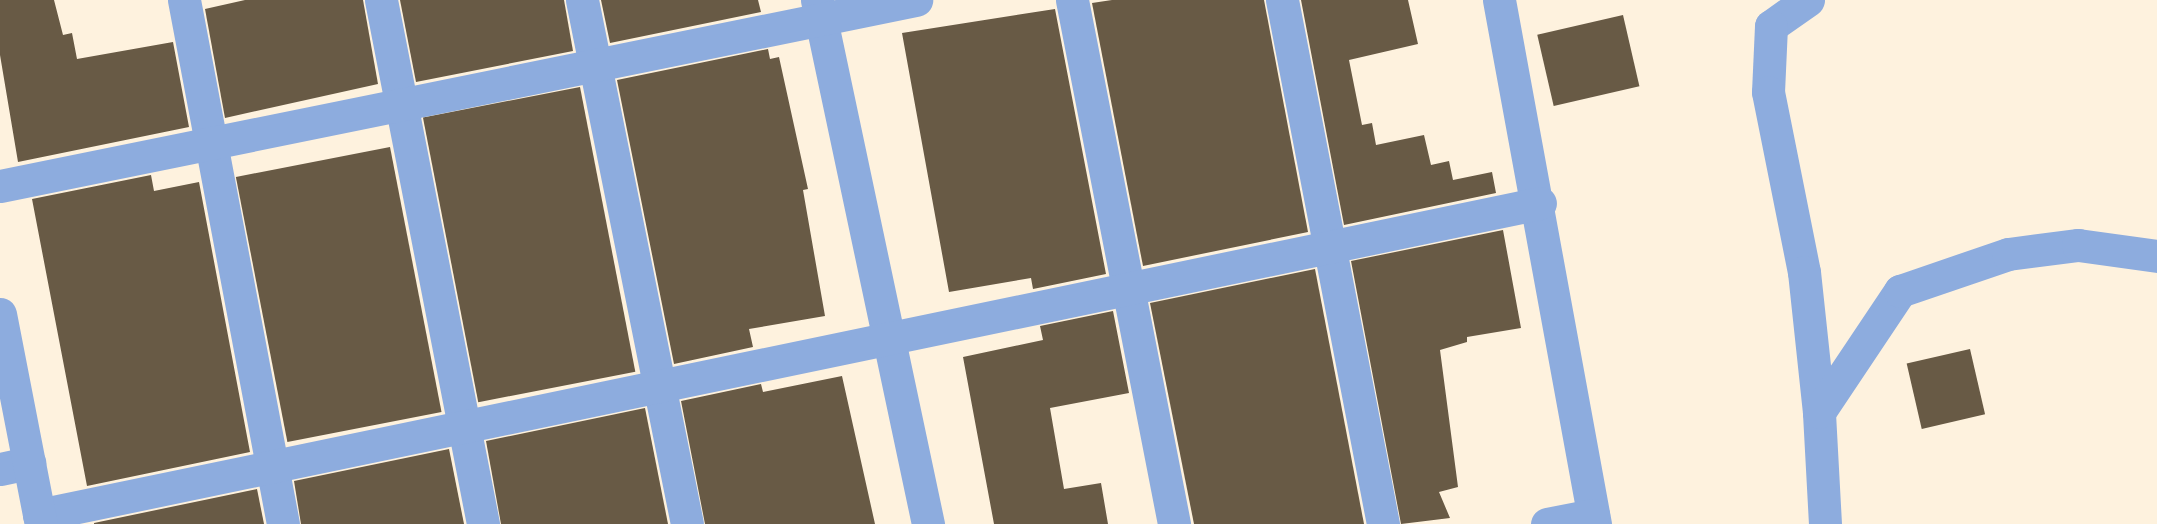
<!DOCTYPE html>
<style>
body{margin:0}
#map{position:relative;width:2157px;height:524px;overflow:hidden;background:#fef2de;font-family:Georgia,serif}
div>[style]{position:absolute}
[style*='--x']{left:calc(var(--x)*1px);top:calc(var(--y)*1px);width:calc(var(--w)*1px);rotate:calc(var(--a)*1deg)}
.building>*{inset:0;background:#685a45;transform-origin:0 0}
.minor>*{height:33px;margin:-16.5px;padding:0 16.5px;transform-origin:16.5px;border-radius:16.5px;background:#8dacde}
.tertiary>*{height:33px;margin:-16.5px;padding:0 16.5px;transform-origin:16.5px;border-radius:16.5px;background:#8dacde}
span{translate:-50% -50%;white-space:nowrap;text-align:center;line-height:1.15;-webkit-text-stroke:6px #fff;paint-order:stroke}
</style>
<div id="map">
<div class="building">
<div style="clip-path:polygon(0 0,54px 0,63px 35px,72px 33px,77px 59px,173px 42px,189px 127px,18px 162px,0 55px)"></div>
<div style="clip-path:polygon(245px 0,363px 0,378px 84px,225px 118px,205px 9px)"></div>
<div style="clip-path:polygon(400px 0,564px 0,573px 51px,416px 82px)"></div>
<div style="clip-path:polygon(601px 0,758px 0,761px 12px,610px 43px)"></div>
<div style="clip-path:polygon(1112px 0,1264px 0,1308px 232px,1143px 266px,1092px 3px)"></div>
<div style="clip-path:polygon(1301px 0,1408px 0,1418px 44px,1349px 60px,1362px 125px,1372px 123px,1376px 145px,1424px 135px,1431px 165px,1449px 161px,1453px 180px,1492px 172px,1496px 193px,1344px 225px)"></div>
<div style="clip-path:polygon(1055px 9px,1106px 274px,1033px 289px,1031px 278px,949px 292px,902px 33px)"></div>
<div style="left:1623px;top:15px;width:73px;height:88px;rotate:77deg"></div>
<div style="clip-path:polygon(768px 49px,770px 59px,779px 57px,808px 189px,803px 190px,825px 316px,749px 329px,753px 347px,674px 364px,617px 80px)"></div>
<div style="left:580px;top:87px;width:290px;height:160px;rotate:79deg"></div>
<div style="left:390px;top:147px;width:270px;height:157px;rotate:79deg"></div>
<div style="clip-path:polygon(151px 175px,154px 191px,199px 182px,250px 452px,87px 486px,32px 199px)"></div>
<div style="clip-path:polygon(1503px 230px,1521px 328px,1467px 337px,1467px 342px,1440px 350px,1458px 487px,1439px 492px,1450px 518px,1401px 524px,1351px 261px)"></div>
<div style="clip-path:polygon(1315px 269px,1364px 524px,1194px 524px,1150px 303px)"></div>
<div style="clip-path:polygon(1113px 311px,1129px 393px,1050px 408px,1064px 489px,1101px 483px,1108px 524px,994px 524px,963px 357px,1043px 340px,1040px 326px)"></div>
<div style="left:1970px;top:349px;width:67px;height:65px;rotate:77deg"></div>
<div style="clip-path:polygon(842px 376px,875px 524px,705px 524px,681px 401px,761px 384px,763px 392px)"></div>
<div style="clip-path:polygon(645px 408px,668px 524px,501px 524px,486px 441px)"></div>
<div style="clip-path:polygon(449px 449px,464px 524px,301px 524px,294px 481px)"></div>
<div style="clip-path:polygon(257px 489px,264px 524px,94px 524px,94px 523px)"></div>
</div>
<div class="minor">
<div style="--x:184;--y:0;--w:533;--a:79.3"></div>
<div style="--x:381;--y:0;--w:534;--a:78.98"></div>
<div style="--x:582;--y:0;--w:534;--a:78.67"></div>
<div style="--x:817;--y:0;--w:536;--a:78.04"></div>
<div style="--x:1072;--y:0;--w:534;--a:78.98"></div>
<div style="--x:1282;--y:0;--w:534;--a:79.09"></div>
<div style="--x:1499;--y:0;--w:533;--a:79.62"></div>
<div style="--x:1808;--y:0;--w:45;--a:144.9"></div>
<div style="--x:1771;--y:26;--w:66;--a:92.6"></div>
<div style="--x:1768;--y:92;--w:184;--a:78.7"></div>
<div style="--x:1804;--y:272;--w:141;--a:83.9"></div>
<div style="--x:0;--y:186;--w:935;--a:-11.48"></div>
<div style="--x:0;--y:469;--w:30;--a:-12"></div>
<div style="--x:39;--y:515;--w:1533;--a:-11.74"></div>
<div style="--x:1547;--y:524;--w:47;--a:-11.1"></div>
<div style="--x:1825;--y:524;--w:112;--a:-93.1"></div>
<div style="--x:1819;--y:412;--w:146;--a:-56.2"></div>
<div style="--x:1900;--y:291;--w:114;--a:-18.9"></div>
<div style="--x:2008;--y:254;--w:71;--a:-7.3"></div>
<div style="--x:2078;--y:245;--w:80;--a:7.9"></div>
</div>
<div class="tertiary">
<div style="--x:0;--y:314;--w:214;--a:79"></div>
</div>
</div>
